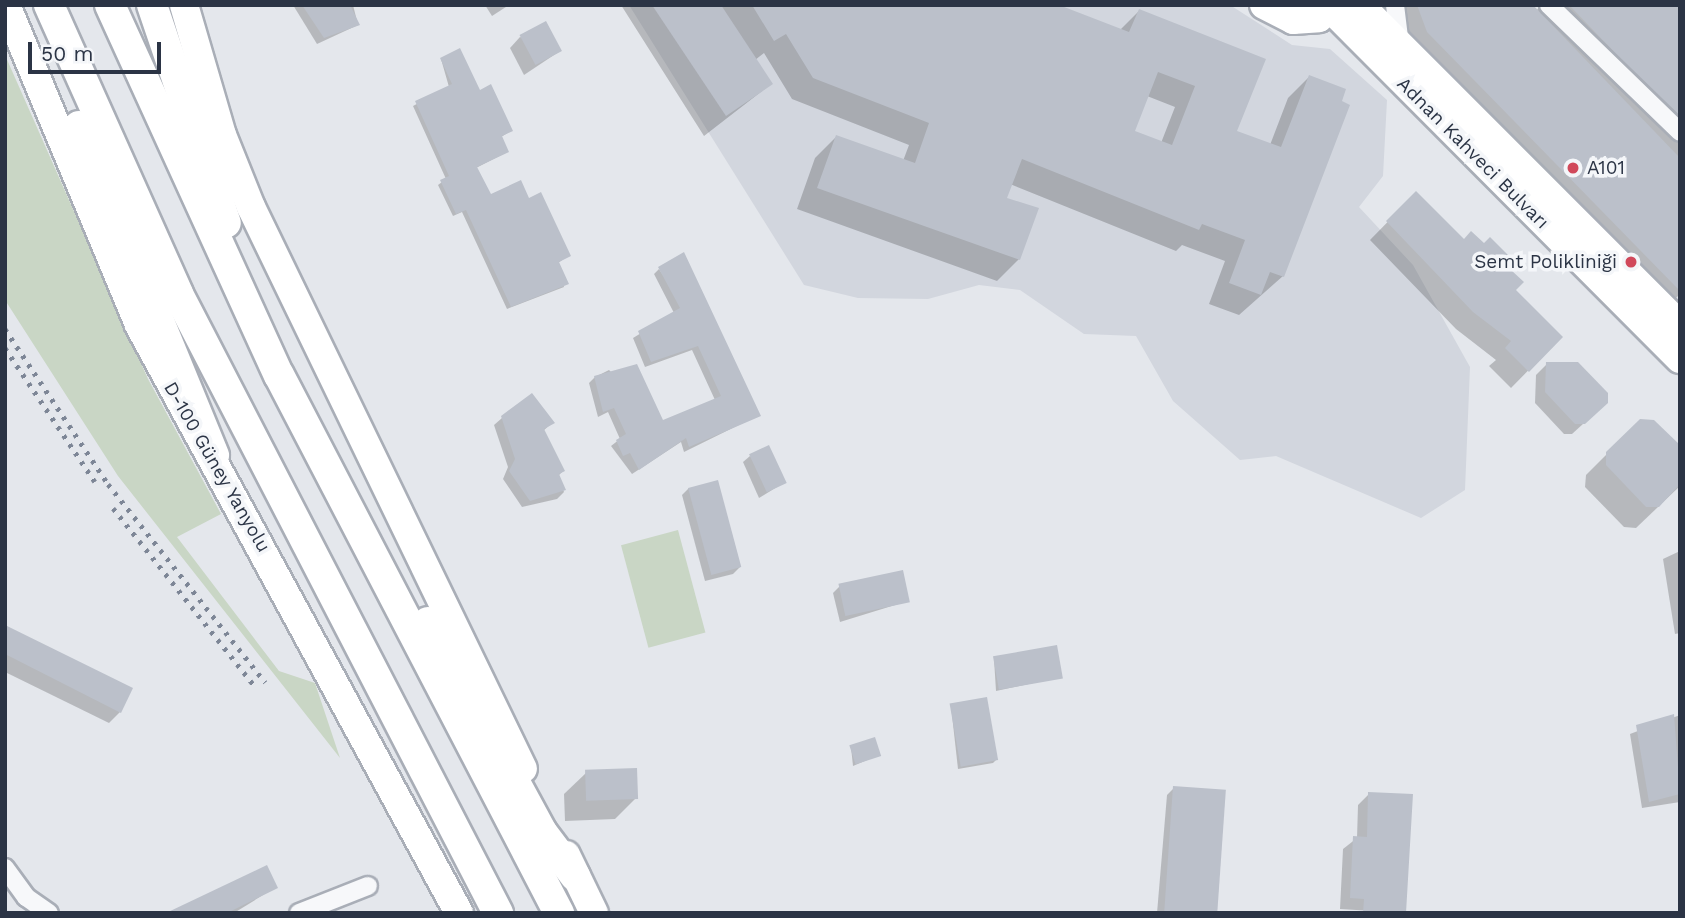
<!DOCTYPE html>
<meta charset="utf-8">
<style>
body{margin:0}
#map{position:relative;width:1685px;height:918px;overflow:hidden;background:#e4e7ec;font-family:"Work Sans",sans-serif}
div>[style]{position:absolute}
[style*='--x']{left:calc(var(--x)*1px);top:calc(var(--y)*1px);width:calc(var(--w)*1px);rotate:calc(var(--a)*1deg)}
.built>*{inset:0;background:#d2d6de}
.green>*{inset:0;background:#c9d6c5;transform-origin:0 0}
.shadow>*{inset:0;background:#0003}
.building>*{inset:0;background:#bbc0ca;transform-origin:0 0}
.roads{filter:drop-shadow(2px 0 #a9aeb7) drop-shadow(-2px 0 #a9aeb7) drop-shadow(0 2px #a9aeb7) drop-shadow(0 -2px #a9aeb7)}
.minor>*{height:18px;margin:-9px;padding:0 9px;transform-origin:9px;border-radius:9px;background:#f7f8fa}
.primary>*{height:28px;margin:-14px;padding:0 14px;transform-origin:14px;border-radius:14px;background:#fff}
.trunk>*{height:30px;margin:-15px;padding:0 15px;transform-origin:15px;border-radius:15px;background:#fff}
.rail>*{height:5px;margin-top:-2.5px;transform-origin:0;background:repeating-linear-gradient(90deg,#7d8696 0 3.5px,transparent 0 10.5px)}
.dots>*{width:19px;height:19px;translate:-50% -50%;box-sizing:border-box;border:4px solid #f4f6f9;border-radius:50%}
span{translate:-50% -50%;white-space:nowrap;text-align:center;line-height:1.15;-webkit-text-stroke:7px #f4f6f9;paint-order:stroke}
.street-label{font-size:19px;color:#2b3445}
.poi-label{font-size:19px;color:#2b3445}
.left{translate:0 -50%;text-align:left}
.right{translate:-100% -50%;text-align:right}
.frame{position:absolute;inset:0;border:7px solid #2b3445;pointer-events:none}
.scale{position:absolute;left:28px;top:42px;width:133px;height:32px;box-sizing:border-box;border:4px solid #2b3445;border-top:0;padding-left:9px;font-size:21px;line-height:24px;white-space:nowrap;color:#2b3445;-webkit-text-stroke:5px #f4f6f9;paint-order:stroke}
</style>
<div id="map">
<div class="built">
<div style="clip-path:polygon(629px 5px,1230px 5px,1292px 45px,1330px 49px,1387px 100px,1383px 176px,1359px 207px,1413px 265px,1470px 367px,1465px 490px,1421px 518px,1276px 456px,1240px 460px,1173px 401px,1136px 336px,1084px 334px,1020px 290px,979px 285px,928px 299px,858px 298px,804px 285px)"></div>
</div>
<div class="green">
<div style="clip-path:polygon(5px 55px,148px 379px,221px 514px,177px 537px,279px 671px,315px 683px,340px 758px,118px 476px,5px 300px)"></div>
<div style="left:678px;top:530px;width:106px;height:59px;rotate:75deg"></div>
</div>
<div class="shadow">
<div style="clip-path:polygon(293px 5px,353px 5px,358px 25px,317px 44px)"></div>
<div style="clip-path:polygon(485px 5px,509px 5px,492px 16px)"></div>
<div style="clip-path:polygon(evenodd,621px 5px,1055px 5px,1119px 31px,1139px 11px,1234px 132px,1270px 145px,1288px 98px,1309px 77px,1283px 276px,1239px 315px,1209px 304px,1225px 261px,1182px 245px,1176px 251px,1010px 184px,1004px 199px,1019px 259px,997px 281px,797px 209px,815px 158px,836px 137px,903px 161px,909px 145px,792px 99px,764px 53px,755px 60px,771px 84px,704px 136px,621px 5px,1147px 96px,1175px 107px,1161px 143px,1133px 132px,1147px 96px)"></div>
<div style="clip-path:polygon(1407px 5px,1530px 5px,1536px 11px,1541px 5px,1680px 5px,1680px 294px,1660px 314px,1404px 50px,1396px 17px)"></div>
<div style="clip-path:polygon(520px 37px,560px 51px,524px 75px,510px 48px)"></div>
<div style="clip-path:polygon(441px 59px,511px 131px,501px 137px,507px 152px,476px 168px,490px 196px,528px 200px,569px 255px,558px 263px,564px 287px,507px 309px,462px 212px,453px 216px,438px 185px,446px 179px,413px 106px,449px 87px)"></div>
<div style="clip-path:polygon(1416px 193px,1561px 337px,1511px 388px,1489px 366px,1496px 360px,1456px 329px,1370px 240px)"></div>
<div style="clip-path:polygon(659px 269px,759px 415px,684px 452px,681px 442px,632px 474px,611px 446px,620px 439px,608px 412px,598px 417px,589px 383px,595px 377px,609px 370px,662px 422px,715px 400px,692px 350px,645px 367px,633px 338px,674px 313px,654px 274px)"></div>
<div style="clip-path:polygon(1547px 364px,1595px 413px,1572px 434px,1564px 434px,1535px 403px,1536px 375px)"></div>
<div style="clip-path:polygon(502px 418px,552px 423px,543px 431px,563px 471px,558px 476px,564px 492px,557px 499px,522px 507px,503px 479px,508px 467px,494px 425px)"></div>
<div style="clip-path:polygon(1680px 449px,1680px 486px,1636px 528px,1624px 527px,1585px 487px,1586px 475px,1608px 453px)"></div>
<div style="clip-path:polygon(750px 456px,785px 482px,759px 498px,743px 462px)"></div>
<div style="clip-path:polygon(689px 488px,740px 567px,733px 574px,705px 581px,682px 495px)"></div>
<div style="clip-path:polygon(1680px 551px,1680px 633px,1675px 634px,1663px 559px)"></div>
<div style="clip-path:polygon(840px 586px,908px 601px,840px 622px,833px 593px)"></div>
<div style="clip-path:polygon(5px 628px,120px 712px,109px 723px,5px 672px)"></div>
<div style="clip-path:polygon(994px 659px,1061px 677px,996px 691px)"></div>
<div style="clip-path:polygon(951px 706px,996px 760px,993px 763px,958px 769px)"></div>
<div style="clip-path:polygon(1680px 715px,1680px 802px,1642px 808px,1630px 734px)"></div>
<div style="clip-path:polygon(851px 747px,879px 755px,853px 766px)"></div>
<div style="clip-path:polygon(586px 773px,636px 798px,615px 819px,565px 821px,564px 794px)"></div>
<div style="clip-path:polygon(1174px 788px,1214px 913px,1157px 913px,1167px 795px)"></div>
<div style="clip-path:polygon(1369px 794px,1404px 913px,1340px 909px,1343px 849px,1357px 838px,1358px 805px)"></div>
<div style="clip-path:polygon(276px 887px,234px 913px,170px 913px)"></div>
</div>
<div class="building">
<div style="clip-path:polygon(302px 5px,350px 5px,360px 25px,324px 38px)"></div>
<div style="clip-path:polygon(652px 5px,721px 5px,773px 84px,726px 116px)"></div>
<div style="clip-path:polygon(evenodd,752px 5px,1059px 5px,1129px 32px,1139px 9px,1266px 59px,1237px 131px,1281px 147px,1309px 75px,1346px 89px,1342px 101px,1350px 105px,1284px 277px,1270px 272px,1261px 295px,1229px 283px,1245px 240px,1202px 224px,1199px 230px,1022px 159px,1007px 198px,1039px 208px,1020px 260px,817px 188px,836px 135px,915px 163px,929px 123px,813px 78px,786px 34px,774px 41px,752px 5px,1158px 72px,1195px 86px,1172px 145px,1135px 131px,1158px 72px)"></div>
<div style="clip-path:polygon(1417px 5px,1533px 5px,1680px 158px,1680px 291px,1427px 32px)"></div>
<div style="clip-path:polygon(1569px 5px,1680px 5px,1680px 116px,1620px 58px)"></div>
<div style="left:546px;top:21px;width:34px;height:30px;rotate:62deg"></div>
<div style="clip-path:polygon(460px 48px,480px 90px,491px 84px,513px 131px,502px 136px,509px 152px,477px 167px,491px 194px,521px 180px,529px 198px,541px 192px,571px 256px,559px 262px,569px 284px,511px 307px,466px 210px,456px 214px,440px 180px,449px 176px,415px 101px,452px 84px,440px 58px)"></div>
<div style="clip-path:polygon(1416px 191px,1464px 239px,1471px 231px,1484px 243px,1490px 237px,1517px 264px,1511px 270px,1524px 282px,1516px 290px,1563px 337px,1529px 372px,1505px 348px,1511px 341px,1473px 312px,1386px 221px)"></div>
<div style="clip-path:polygon(684px 252px,761px 416px,689px 447px,686px 438px,639px 470px,630px 453px,623px 456px,616px 440px,626px 434px,614px 408px,603px 412px,594px 376px,637px 364px,663px 420px,721px 396px,698px 346px,651px 362px,638px 331px,680px 308px,658px 267px)"></div>
<div style="clip-path:polygon(1546px 362px,1578px 362px,1608px 393px,1608px 403px,1585px 424px,1575px 424px,1545px 392px)"></div>
<div style="clip-path:polygon(532px 393px,555px 423px,544px 429px,565px 471px,559px 474px,566px 490px,530px 501px,509px 471px,515px 459px,501px 416px)"></div>
<div style="clip-path:polygon(1640px 419px,1654px 420px,1680px 445px,1680px 484px,1659px 507px,1646px 507px,1606px 465px,1606px 452px)"></div>
<div style="left:769px;top:445px;width:42px;height:22px;rotate:65deg"></div>
<div style="left:718px;top:480px;width:90px;height:31px;rotate:75deg"></div>
<div style="left:903px;top:570px;width:33px;height:66px;rotate:78deg"></div>
<div style="clip-path:polygon(5px 625px,133px 688px,121px 713px,5px 654px)"></div>
<div style="left:1057px;top:645px;width:34px;height:65px;rotate:80deg"></div>
<div style="left:987px;top:697px;width:64px;height:38px;rotate:80deg"></div>
<div style="clip-path:polygon(1674px 714px,1680px 794px,1649px 802px,1636px 725px)"></div>
<div style="left:875px;top:737px;width:20px;height:27px;rotate:72deg"></div>
<div style="left:637px;top:768px;width:31px;height:52px;rotate:88deg"></div>
<div style="left:1173px;top:786px;width:53px;height:127px;rotate:4deg"></div>
<div style="clip-path:polygon(1368px 792px,1413px 794px,1406px 913px,1363px 913px,1364px 899px,1350px 898px,1353px 836px,1367px 837px)"></div>
<div style="clip-path:polygon(267px 865px,278px 888px,227px 913px,166px 913px)"></div>
</div>
<div class="roads">
<div class="minor">
<div style="--x:1395;--y:5;--w:38;--a:83"></div>
<div style="--x:1549;--y:5;--w:182;--a:44.1"></div>
<div style="--x:5;--y:868;--w:36;--a:54"></div>
<div style="--x:26;--y:897;--w:28;--a:35"></div>
<div style="--x:299;--y:913;--w:74;--a:-21.4"></div>
</div>
<div class="primary">
<div style="--x:6;--y:5;--w:347;--a:67.4"></div>
<div style="--x:139;--y:325;--w:669;--a:61.44"></div>
<div style="--x:184;--y:5;--w:135;--a:73.7"></div>
<div style="--x:222;--y:135;--w:78;--a:68.1"></div>
<div style="--x:251;--y:207;--w:624;--a:64.17"></div>
<div style="--x:1264;--y:5;--w:33;--a:27"></div>
<div style="--x:1293;--y:20;--w:26;--a:-4"></div>
<div style="--x:1319;--y:18;--w:18;--a:-47"></div>
<div style="--x:1327;--y:5;--w:500;--a:45.1"></div>
<div style="--x:1360;--y:5;--w:453;--a:45"></div>
<div style="--x:566;--y:855;--w:64;--a:64.2"></div>
</div>
<div class="trunk">
<div style="--x:49;--y:5;--w:316;--a:65.9"></div>
<div style="--x:178;--y:294;--w:697;--a:62.66"></div>
<div style="--x:110;--y:5;--w:407;--a:65.5"></div>
<div style="--x:279;--y:375;--w:607;--a:62.51"></div>
<div style="--x:152;--y:5;--w:230;--a:71.3"></div>
<div style="--x:79;--y:126;--w:356;--a:67.7"></div>
<div style="--x:428;--y:622;--w:239;--a:61.5"></div>
<div style="--x:542;--y:832;--w:55;--a:53.1"></div>
</div>
</div>
<div class="rail">
<div style="--x:5;--y:329;--w:186;--a:56.4"></div>
<div style="--x:108;--y:484;--w:253;--a:51.6"></div>
<div style="--x:5;--y:348;--w:161;--a:56.1"></div>
<div style="--x:113;--y:508;--w:230;--a:51.5"></div>
</div>
<div class="dots">
<div style="left:1573px;top:168px;background:#d1495b"></div>
<div style="left:1631px;top:262px;background:#d1495b"></div>
</div>
<div class="street-label">
<span style="left:1473px;top:153px;rotate:45deg">Adnan Kahveci Bulvarı</span>
<span style="left:217px;top:467px;rotate:60deg">D-100 Güney Yanyolu</span>
</div>
<div class="poi-label">
<span class="left" style="left:1587px;top:168px">A101</span>
<span class="right" style="left:1617px;top:262px">Semt Polikliniği</span>
</div>
<div class="frame"></div>
<div class="scale">50 m</div>
</div>
